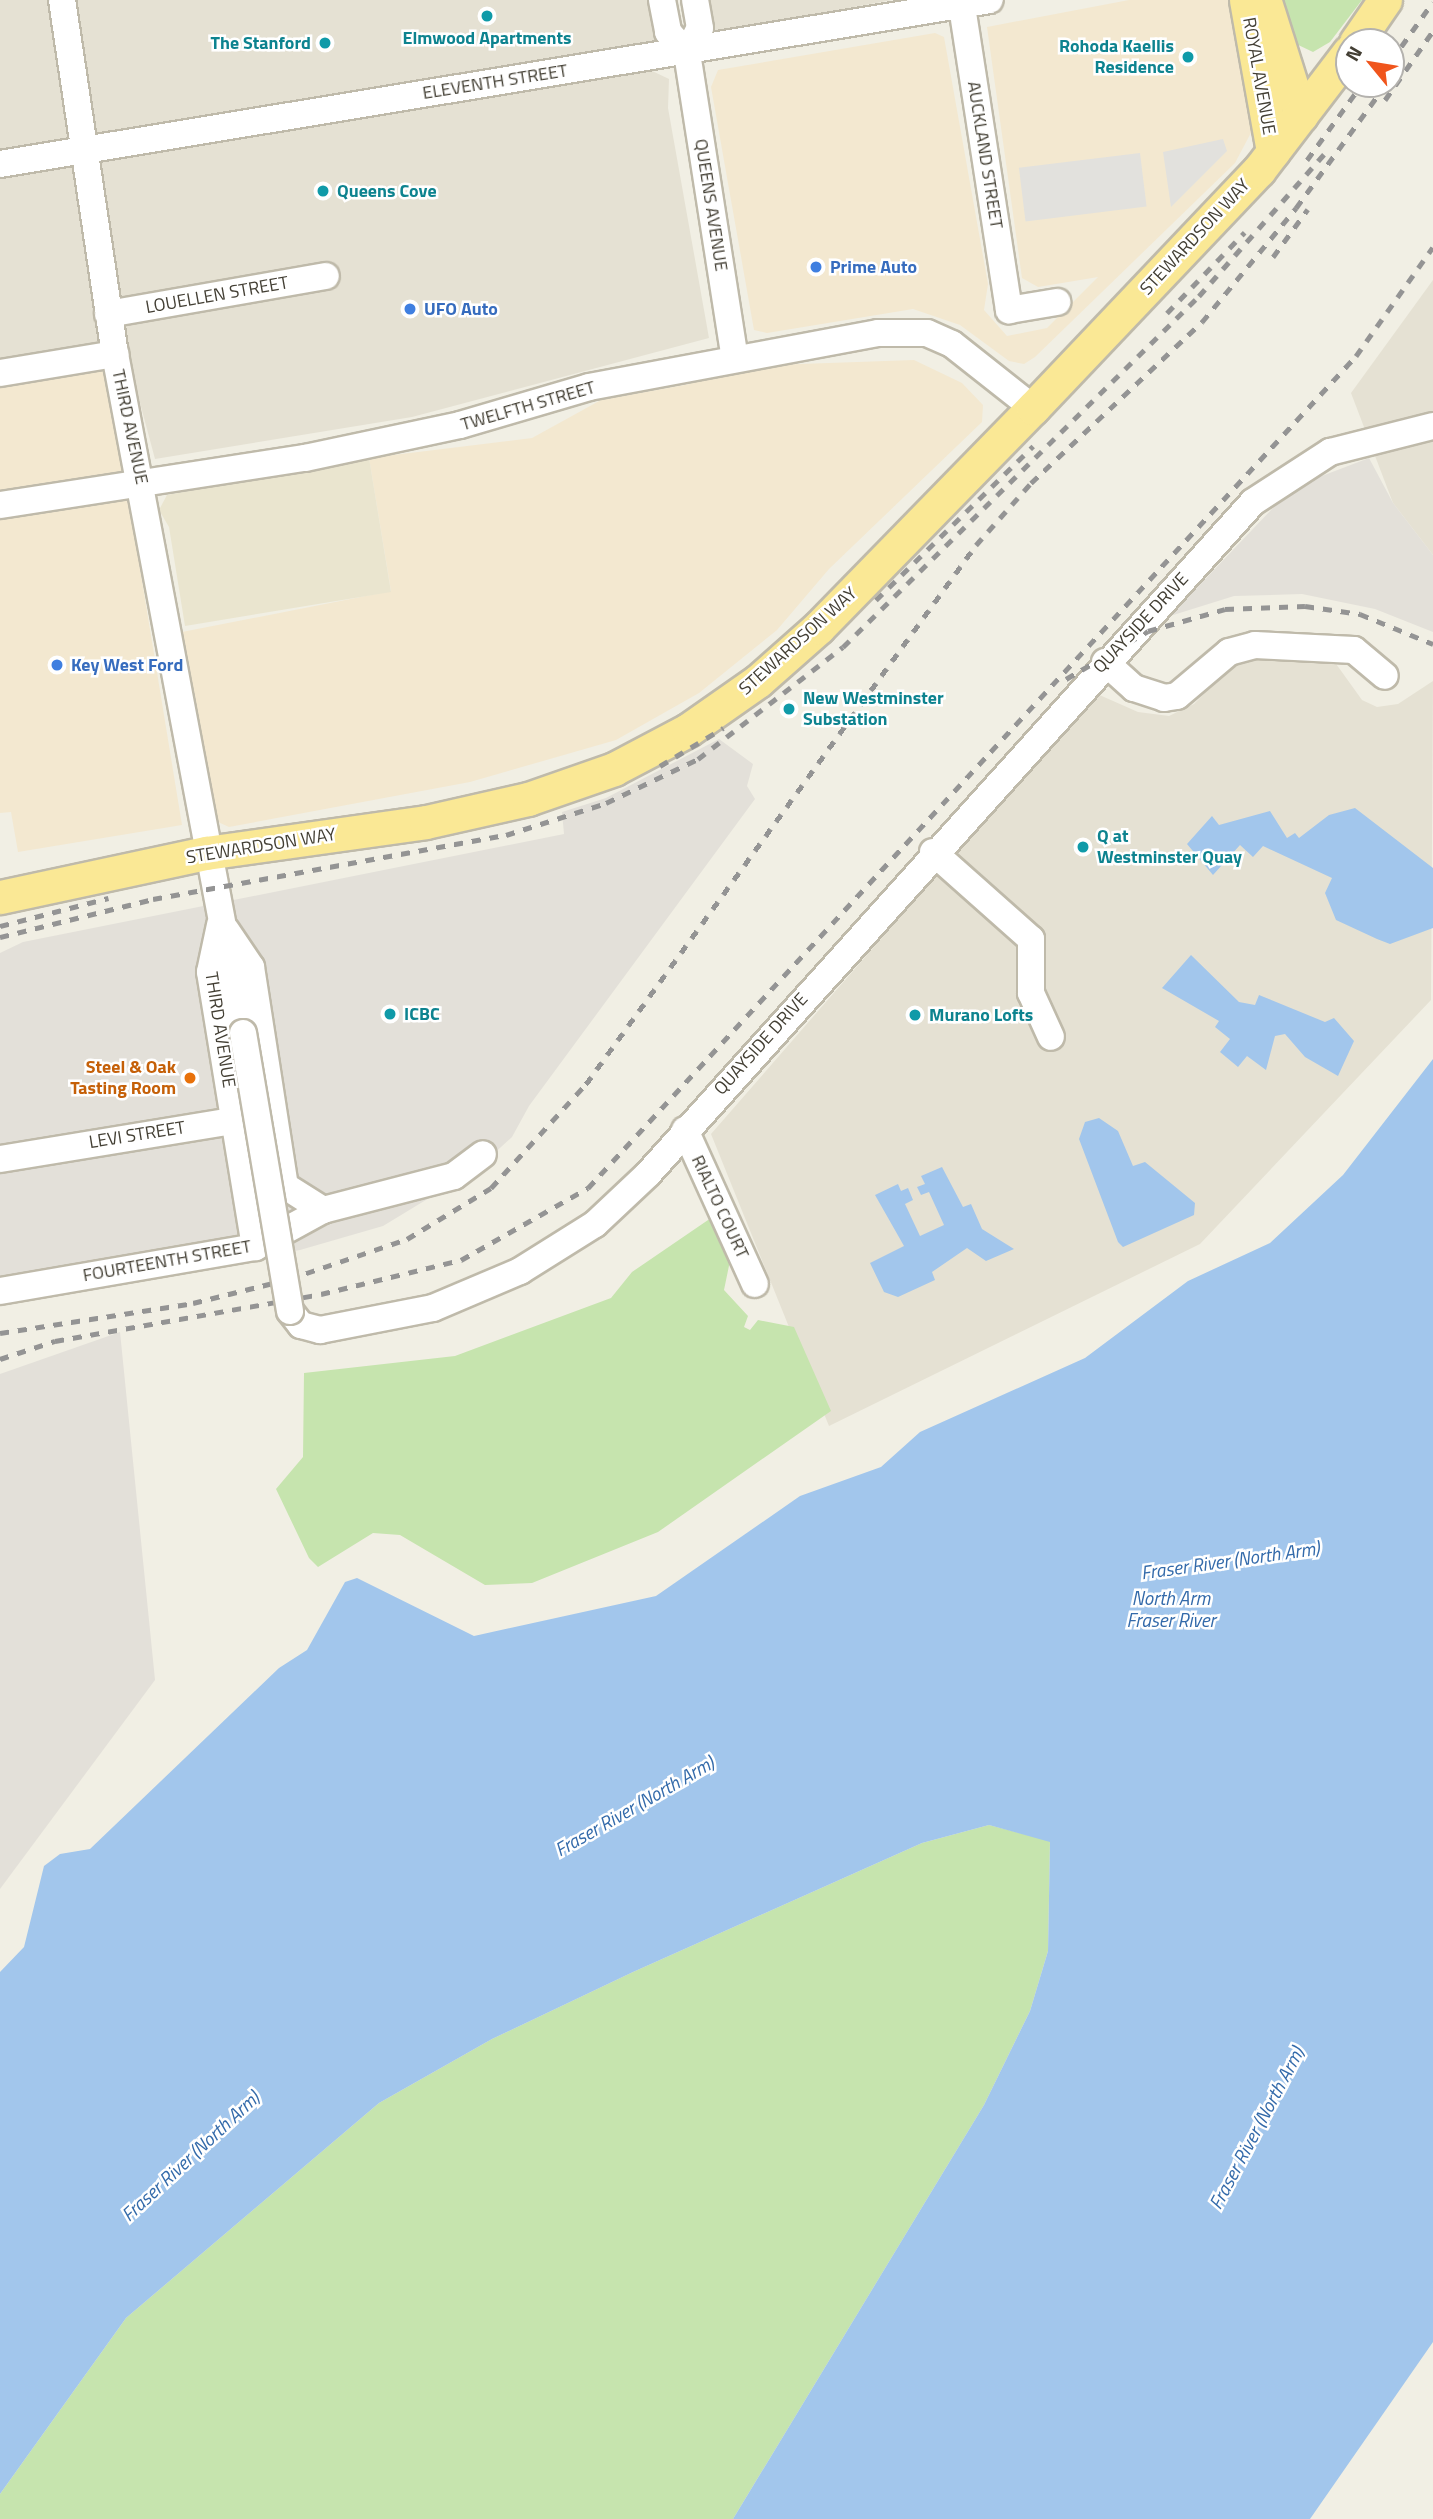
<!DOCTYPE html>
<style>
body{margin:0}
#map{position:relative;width:1433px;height:2519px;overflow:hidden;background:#f1efe4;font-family:"Titillium Web",sans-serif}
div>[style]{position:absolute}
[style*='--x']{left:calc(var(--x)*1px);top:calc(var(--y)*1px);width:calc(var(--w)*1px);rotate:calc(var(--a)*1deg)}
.residential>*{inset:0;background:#e5e1d3}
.commercial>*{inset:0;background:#f3e8d0}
.industrial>*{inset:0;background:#e3e0d9}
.education>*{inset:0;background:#eae5cf}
.green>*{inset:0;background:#c6e4ae}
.parking>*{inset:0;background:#e2e1dd;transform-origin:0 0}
.water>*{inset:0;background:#a2c6ec}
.roads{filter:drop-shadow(2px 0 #bfbaaa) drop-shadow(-2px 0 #bfbaaa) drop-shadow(0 2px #bfbaaa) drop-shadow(0 -2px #bfbaaa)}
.minor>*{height:26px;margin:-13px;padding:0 13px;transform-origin:13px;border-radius:13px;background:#fff}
.major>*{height:33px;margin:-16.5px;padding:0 16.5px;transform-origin:16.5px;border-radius:16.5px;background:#fae895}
.rail>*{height:5px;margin-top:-2.5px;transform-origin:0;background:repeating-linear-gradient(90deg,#949494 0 9px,transparent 0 18px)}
.bridges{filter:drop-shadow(2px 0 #bfbaaa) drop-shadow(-2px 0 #bfbaaa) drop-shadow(0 2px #bfbaaa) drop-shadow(0 -2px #bfbaaa)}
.minor-bridge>*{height:26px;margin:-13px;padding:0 13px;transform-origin:13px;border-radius:13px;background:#fff}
.dots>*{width:19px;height:19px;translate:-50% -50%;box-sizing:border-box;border:4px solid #fff;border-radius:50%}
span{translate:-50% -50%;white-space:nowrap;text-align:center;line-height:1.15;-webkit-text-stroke:5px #fff;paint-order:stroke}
.culture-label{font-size:18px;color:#0d838f;font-weight:700}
.right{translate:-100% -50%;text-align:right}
.left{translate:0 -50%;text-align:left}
.street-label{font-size:18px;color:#433f34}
.shop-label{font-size:18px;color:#366cbe;font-weight:700}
.food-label{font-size:18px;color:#c56008;font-weight:700}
.water-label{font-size:19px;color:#336aaa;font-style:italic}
.north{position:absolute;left:1335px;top:28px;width:70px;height:70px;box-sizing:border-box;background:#fff;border:2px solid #b4b2ae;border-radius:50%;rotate:300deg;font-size:19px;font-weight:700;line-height:28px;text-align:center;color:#433f34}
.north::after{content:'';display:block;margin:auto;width:24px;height:32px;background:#f0551c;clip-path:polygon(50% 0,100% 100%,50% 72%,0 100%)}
</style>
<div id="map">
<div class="residential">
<div style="clip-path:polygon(0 0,655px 0,660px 37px,648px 69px,669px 79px,668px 108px,709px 338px,412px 417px,155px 459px,120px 328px,97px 344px,0 366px)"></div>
<div style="clip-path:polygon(709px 0,892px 0,714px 33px,706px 16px)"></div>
<div style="clip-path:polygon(1433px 280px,1433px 555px,1393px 503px,1351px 393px)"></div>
<div style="clip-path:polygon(1251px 658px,1334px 661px,1362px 700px,1377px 707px,1398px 704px,1433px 681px,1431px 1000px,1200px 1244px,829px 1426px,711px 1134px,1095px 693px,1138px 712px,1169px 716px,1194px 704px,1235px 662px)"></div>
</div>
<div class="commercial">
<div style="clip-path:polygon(1129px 0,1236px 0,1254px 127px,1235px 163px,1035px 357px,1024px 364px,1009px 361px,960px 325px,913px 309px,767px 333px,754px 330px,711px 87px,718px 70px,935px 33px,944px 37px,988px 284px,984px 310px,1007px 336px,1047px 328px,1098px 277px,1038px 287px,1022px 278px,987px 27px)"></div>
<div style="clip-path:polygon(914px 360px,962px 383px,983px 405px,982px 422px,829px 569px,777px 630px,699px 693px,616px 740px,470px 782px,229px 827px,218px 822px,182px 632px,391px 591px,369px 458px,532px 438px,601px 400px,690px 384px,697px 377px,772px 365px)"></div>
<div style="clip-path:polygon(0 366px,103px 366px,108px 373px,182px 825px,18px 852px,11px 812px,0 813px)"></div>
</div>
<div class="industrial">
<div style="clip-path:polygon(1369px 458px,1393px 503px,1433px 555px,1433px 632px,1375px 609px,1302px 594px,1234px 596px,1170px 616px,1293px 487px)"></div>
<div style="clip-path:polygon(719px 739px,753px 764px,747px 786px,755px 799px,529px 1106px,512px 1137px,477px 1169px,383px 1226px,300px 1250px,0 1303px,0 953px,23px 942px,564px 834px,562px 812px,606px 798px)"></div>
<div style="clip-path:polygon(120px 1332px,155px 1680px,0 1889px,0 1374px)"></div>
</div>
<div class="education">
<div style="clip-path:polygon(369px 458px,391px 592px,185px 626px,169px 527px,159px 510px,167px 495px)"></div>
</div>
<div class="green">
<div style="clip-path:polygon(1275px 0,1362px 0,1330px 42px,1313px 52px,1292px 42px)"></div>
<div style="clip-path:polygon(711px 1218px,731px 1256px,724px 1290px,748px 1316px,744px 1327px,750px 1330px,758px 1320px,794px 1327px,831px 1411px,658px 1532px,532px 1583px,485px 1585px,400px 1535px,373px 1533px,318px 1567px,309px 1558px,276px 1489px,303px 1457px,304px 1373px,455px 1356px,611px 1298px,632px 1272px)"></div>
<div style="clip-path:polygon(989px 1825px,1050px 1841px,1048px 1951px,1030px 2011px,984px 2105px,733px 2519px,0 2519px,0 2494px,126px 2318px,379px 2103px,492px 2039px,633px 1972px,922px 1843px)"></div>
</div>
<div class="parking">
<div style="clip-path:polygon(1223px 139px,1227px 151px,1171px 207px,1163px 152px)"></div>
<div style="left:1140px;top:153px;width:54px;height:122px;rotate:83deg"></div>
</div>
<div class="water">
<div style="clip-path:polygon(1355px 808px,1433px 868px,1433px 928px,1390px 944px,1377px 939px,1336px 920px,1325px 893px,1332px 878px,1263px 846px,1253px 857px,1240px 845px,1213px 875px,1187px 844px,1212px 816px,1219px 825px,1270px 811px,1287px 838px,1295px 833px,1299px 838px,1329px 815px)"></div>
<div style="clip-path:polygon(1191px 955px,1239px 1002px,1255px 1005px,1259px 995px,1325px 1022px,1334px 1018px,1354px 1041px,1338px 1076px,1305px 1057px,1285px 1034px,1275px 1036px,1266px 1070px,1247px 1056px,1238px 1067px,1220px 1052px,1230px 1039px,1215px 1027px,1219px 1021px,1162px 988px)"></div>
<div style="clip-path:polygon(1433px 1059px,1433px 2342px,1310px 2519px,733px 2519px,984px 2105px,1030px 2011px,1048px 1951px,1050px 1842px,989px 1825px,922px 1843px,633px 1972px,492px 2039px,379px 2103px,126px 2318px,0 2494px,0 1972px,24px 1947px,44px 1866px,60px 1854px,90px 1849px,279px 1668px,307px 1650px,345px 1582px,357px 1578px,474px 1636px,656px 1596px,800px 1496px,881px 1467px,920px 1432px,1085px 1358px,1188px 1281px,1270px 1243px,1343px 1175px)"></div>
<div style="clip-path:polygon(1099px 1118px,1118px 1131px,1133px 1166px,1145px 1162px,1195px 1203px,1194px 1215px,1123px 1247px,1118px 1242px,1079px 1139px,1085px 1122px)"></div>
<div style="clip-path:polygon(942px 1167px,963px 1207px,971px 1204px,982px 1229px,1014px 1249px,986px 1261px,967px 1248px,932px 1272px,935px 1280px,898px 1297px,884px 1292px,870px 1263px,904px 1246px,875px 1195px,898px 1184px,901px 1191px,908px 1188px,913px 1200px,905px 1204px,920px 1236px,944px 1225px,929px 1192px,921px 1195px,917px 1187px,925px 1184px,921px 1176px)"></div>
</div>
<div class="roads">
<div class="minor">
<div style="--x:62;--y:0;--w:358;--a:81.5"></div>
<div style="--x:115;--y:354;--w:691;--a:79.32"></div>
<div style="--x:662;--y:0;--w:33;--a:79"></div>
<div style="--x:668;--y:32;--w:28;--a:48"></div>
<div style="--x:687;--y:53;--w:309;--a:81.1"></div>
<div style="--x:961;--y:0;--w:314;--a:81.2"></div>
<div style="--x:1009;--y:310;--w:49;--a:-9.5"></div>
<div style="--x:687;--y:53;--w:28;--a:-63"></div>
<div style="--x:700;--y:28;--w:28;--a:-100"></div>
<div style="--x:0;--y:164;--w:1003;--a:-9.41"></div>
<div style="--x:108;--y:314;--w:221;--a:-9.9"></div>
<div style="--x:0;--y:373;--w:117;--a:-9.4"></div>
<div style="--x:0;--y:505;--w:309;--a:-8.8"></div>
<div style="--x:305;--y:458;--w:158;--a:-12"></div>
<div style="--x:460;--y:425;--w:134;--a:-16.4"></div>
<div style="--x:589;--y:387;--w:294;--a:-10.6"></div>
<div style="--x:878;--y:333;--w:49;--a:0"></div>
<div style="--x:927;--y:333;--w:27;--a:24"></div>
<div style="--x:952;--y:344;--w:103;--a:38.3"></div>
<div style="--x:1105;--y:662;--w:39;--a:42"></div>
<div style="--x:1134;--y:688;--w:32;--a:18"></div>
<div style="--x:1164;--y:698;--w:13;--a:-9"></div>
<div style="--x:1177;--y:696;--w:68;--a:-40.2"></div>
<div style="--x:1229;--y:652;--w:27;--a:-15"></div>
<div style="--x:1255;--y:645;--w:99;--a:2.9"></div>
<div style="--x:1354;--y:650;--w:40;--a:40"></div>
<div style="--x:933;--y:852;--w:131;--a:41.6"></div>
<div style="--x:1031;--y:939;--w:54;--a:90"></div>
<div style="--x:1031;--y:993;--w:48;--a:65.6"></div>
<div style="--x:220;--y:925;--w:48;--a:102"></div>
<div style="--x:210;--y:972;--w:279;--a:80.7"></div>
<div style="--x:226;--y:930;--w:45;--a:56"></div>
<div style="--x:251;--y:967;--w:222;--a:81.2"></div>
<div style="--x:285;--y:1186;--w:45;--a:32.3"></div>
<div style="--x:685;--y:1130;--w:169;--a:65.6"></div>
<div style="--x:0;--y:1159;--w:254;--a:-9.3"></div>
<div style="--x:0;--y:1291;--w:259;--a:-9.8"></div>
<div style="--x:255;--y:1247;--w:77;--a:-28.6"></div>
<div style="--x:323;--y:1210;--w:135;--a:-14.5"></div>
<div style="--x:454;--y:1176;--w:36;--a:-37"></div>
<div style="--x:290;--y:1311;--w:18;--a:52"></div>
<div style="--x:301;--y:1325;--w:20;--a:15"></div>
<div style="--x:320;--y:1330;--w:115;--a:-11"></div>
<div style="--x:433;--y:1308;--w:95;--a:-23"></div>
<div style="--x:520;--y:1271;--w:89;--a:-32.1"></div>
<div style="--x:595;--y:1224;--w:73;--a:-43.3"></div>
<div style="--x:648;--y:1174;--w:904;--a:-48"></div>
<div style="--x:1253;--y:502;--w:92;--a:-33"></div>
<div style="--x:1330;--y:452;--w:106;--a:-14.2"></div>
</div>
<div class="major">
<div style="--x:1246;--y:0;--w:154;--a:79.9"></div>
<div style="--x:1266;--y:5;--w:116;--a:72.5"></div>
<div style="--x:1356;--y:42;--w:51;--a:-55.4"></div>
<div style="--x:0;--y:897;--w:211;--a:-12.1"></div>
<div style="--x:206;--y:853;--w:222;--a:-8"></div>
<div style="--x:426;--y:822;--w:105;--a:-12.7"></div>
<div style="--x:528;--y:799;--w:91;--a:-19.2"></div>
<div style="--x:614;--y:769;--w:84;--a:-27.8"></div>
<div style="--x:688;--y:730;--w:85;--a:-35"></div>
<div style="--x:758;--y:681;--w:81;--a:-41.5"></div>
<div style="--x:819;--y:627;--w:306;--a:-45.7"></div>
<div style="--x:1033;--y:408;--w:328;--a:-46.5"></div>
<div style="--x:1259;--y:170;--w:148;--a:-52.7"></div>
</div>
</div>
<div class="rail">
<div style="--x:1391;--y:61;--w:72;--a:-54.6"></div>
<div style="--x:1385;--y:100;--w:84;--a:-55.2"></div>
<div style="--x:1307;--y:160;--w:94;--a:-54.1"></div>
<div style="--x:1273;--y:257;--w:59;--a:-53.9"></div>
<div style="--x:1167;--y:313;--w:112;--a:-46.1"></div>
<div style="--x:876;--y:600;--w:220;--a:-44.4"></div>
<div style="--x:1066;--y:679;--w:95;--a:-30.3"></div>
<div style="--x:1148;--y:631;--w:80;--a:-15.9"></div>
<div style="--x:1225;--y:609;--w:80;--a:-2.1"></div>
<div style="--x:1305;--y:606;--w:56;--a:8.3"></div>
<div style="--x:1360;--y:614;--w:79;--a:22.3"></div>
<div style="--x:660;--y:766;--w:74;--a:-31.1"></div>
<div style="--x:0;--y:926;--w:112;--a:-14.5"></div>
<div style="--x:0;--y:937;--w:158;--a:-13.9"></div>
<div style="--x:153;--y:899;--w:359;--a:-10.3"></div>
<div style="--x:506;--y:835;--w:105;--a:-17.7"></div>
<div style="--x:606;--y:803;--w:102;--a:-25.6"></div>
<div style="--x:698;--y:759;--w:183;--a:-37.7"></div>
<div style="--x:843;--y:647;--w:500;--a:-44.6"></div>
<div style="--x:1199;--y:296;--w:189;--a:-48.6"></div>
<div style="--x:0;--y:1333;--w:195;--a:-8.8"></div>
<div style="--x:193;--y:1303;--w:99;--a:-14"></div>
<div style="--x:289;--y:1279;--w:125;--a:-18.7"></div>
<div style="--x:407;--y:1239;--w:98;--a:-31.3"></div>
<div style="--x:491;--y:1188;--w:141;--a:-47.6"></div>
<div style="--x:586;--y:1084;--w:665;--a:-54.11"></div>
<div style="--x:976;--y:545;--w:83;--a:-48.4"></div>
<div style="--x:1031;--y:483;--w:235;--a:-43.3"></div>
<div style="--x:1202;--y:322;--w:148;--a:-50.5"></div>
<div style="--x:1296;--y:208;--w:153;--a:-54"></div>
<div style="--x:0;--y:1359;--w:58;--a:-18.1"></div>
<div style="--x:55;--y:1341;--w:270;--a:-10"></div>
<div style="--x:321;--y:1294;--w:144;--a:-13.7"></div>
<div style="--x:461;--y:1260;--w:146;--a:-29.6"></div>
<div style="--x:588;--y:1188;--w:1132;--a:-47.29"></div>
<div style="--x:1356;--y:356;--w:133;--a:-54.8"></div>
</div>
<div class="bridges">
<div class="minor-bridge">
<div style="--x:243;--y:1033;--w:282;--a:80.4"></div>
</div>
</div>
<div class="dots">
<div style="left:487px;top:16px;background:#0f9aa8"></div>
<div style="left:325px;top:43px;background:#0f9aa8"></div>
<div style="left:1188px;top:57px;background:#0f9aa8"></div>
<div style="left:323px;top:191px;background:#0f9aa8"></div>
<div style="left:816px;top:267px;background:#3f7fe0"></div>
<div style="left:410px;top:309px;background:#3f7fe0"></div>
<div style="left:57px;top:665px;background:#3f7fe0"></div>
<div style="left:789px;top:709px;background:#0f9aa8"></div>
<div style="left:1083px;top:847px;background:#0f9aa8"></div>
<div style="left:390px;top:1014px;background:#0f9aa8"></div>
<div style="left:915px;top:1015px;background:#0f9aa8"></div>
<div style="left:190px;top:1078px;background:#e8710a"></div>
</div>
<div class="culture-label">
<span style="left:487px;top:38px">Elmwood Apartments</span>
<span class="right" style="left:311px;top:43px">The Stanford</span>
<span class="right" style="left:1174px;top:57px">Rohoda Kaellis<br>Residence</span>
<span class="left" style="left:337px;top:191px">Queens Cove</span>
<span class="left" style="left:803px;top:709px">New Westminster<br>Substation</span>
<span class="left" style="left:1097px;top:847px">Q at<br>Westminster Quay</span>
<span class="left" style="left:404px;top:1014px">ICBC</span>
<span class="left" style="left:929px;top:1015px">Murano Lofts</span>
</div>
<div class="street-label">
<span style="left:1259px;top:76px;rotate:80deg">ROYAL AVENUE</span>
<span style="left:495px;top:82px;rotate:-9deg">ELEVENTH STREET</span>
<span style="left:985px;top:155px;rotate:81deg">AUCKLAND STREET</span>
<span style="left:711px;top:205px;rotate:81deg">QUEENS AVENUE</span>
<span style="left:1195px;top:237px;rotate:-47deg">STEWARDSON WAY</span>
<span style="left:217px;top:295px;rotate:-10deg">LOUELLEN STREET</span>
<span style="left:528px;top:406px;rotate:-16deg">TWELFTH STREET</span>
<span style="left:130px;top:427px;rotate:78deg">THIRD AVENUE</span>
<span style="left:1141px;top:623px;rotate:-47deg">QUAYSIDE DRIVE</span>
<span style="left:798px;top:641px;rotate:-42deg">STEWARDSON WAY</span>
<span style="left:261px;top:846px;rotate:-9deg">STEWARDSON WAY</span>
<span style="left:220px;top:1030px;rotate:81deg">THIRD AVENUE</span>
<span style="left:761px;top:1044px;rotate:-48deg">QUAYSIDE DRIVE</span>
<span style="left:137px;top:1135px;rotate:-9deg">LEVI STREET</span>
<span style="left:720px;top:1207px;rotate:65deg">RIALTO COURT</span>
<span style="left:167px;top:1261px;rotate:-10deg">FOURTEENTH STREET</span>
</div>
<div class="shop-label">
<span class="left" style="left:830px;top:267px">Prime Auto</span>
<span class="left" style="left:424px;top:309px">UFO Auto</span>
<span class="left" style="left:71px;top:665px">Key West Ford</span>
</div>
<div class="food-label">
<span class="right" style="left:176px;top:1078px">Steel &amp; Oak<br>Tasting Room</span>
</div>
<div class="water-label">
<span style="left:1230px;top:1560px;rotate:-8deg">Fraser River (North Arm)</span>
<span style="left:1171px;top:1609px">North Arm<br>Fraser River</span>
<span style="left:634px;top:1806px;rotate:-30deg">Fraser River (North Arm)</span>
<span style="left:1256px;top:2128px;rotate:-62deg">Fraser River (North Arm)</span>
<span style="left:190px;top:2156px;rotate:-43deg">Fraser River (North Arm)</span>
</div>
<div class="north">N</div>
</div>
